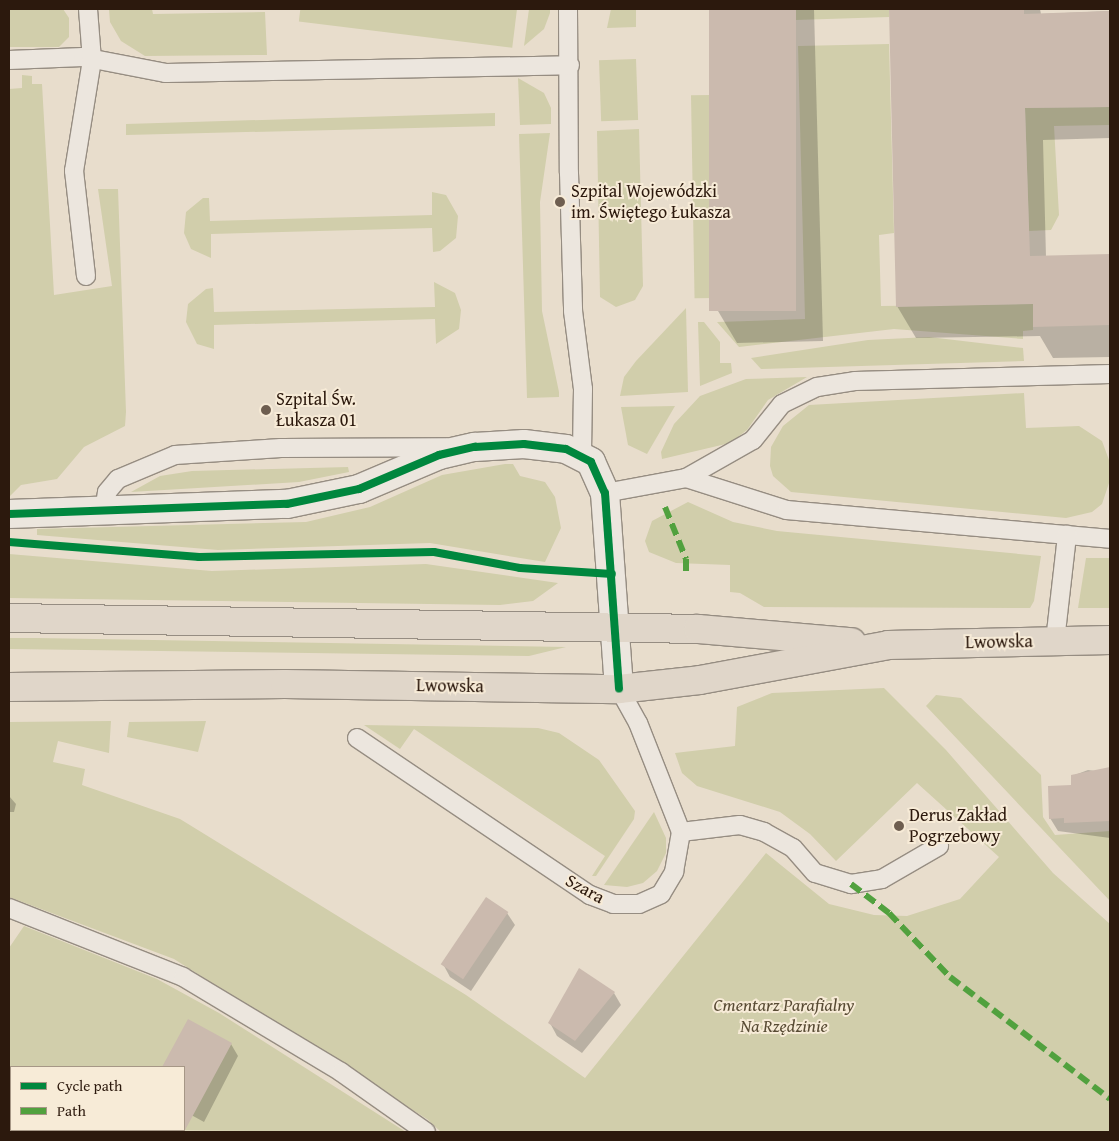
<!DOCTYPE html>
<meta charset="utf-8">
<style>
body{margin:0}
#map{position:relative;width:1119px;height:1141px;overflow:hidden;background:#e8ddcc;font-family:"Gentium Book Plus",serif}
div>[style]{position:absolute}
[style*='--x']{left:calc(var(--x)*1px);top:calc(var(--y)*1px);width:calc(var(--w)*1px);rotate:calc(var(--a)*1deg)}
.green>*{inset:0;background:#d1ceab;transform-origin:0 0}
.shadow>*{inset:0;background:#0003}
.building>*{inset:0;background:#cbbaae;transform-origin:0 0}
.roads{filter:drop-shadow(1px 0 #968d82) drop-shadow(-1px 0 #968d82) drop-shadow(0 1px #968d82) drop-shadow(0 -1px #968d82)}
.service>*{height:18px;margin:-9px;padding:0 9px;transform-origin:9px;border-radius:9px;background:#ece6de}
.minor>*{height:28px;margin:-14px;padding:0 14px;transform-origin:14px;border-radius:14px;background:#ece6de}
.primary>*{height:28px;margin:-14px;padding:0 14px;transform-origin:14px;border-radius:14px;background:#e0d6c9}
.quiet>*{height:6px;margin-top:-3px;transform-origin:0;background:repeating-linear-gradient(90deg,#51a13e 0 12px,transparent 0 18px)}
.cycleway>*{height:8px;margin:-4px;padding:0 4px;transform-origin:4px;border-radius:4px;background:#00873e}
.dots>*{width:14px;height:14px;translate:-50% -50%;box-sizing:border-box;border:2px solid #f7ebd7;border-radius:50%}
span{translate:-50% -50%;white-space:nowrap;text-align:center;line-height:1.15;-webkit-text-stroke:4px #f7ebd7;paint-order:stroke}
.poi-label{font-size:18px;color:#2c190d}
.left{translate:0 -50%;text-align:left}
.street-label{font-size:18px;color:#2c190d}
.park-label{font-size:18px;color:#584b34;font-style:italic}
.frame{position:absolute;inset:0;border:10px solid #2c190d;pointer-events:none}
.legend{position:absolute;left:10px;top:1066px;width:175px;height:65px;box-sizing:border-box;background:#f7ebd7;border:1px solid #a69786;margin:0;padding:6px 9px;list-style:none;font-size:15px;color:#2c190d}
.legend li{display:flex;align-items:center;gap:10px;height:25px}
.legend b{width:25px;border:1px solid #a69786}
</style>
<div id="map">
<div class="green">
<div style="clip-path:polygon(9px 9px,63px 9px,69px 18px,69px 37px,59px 47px,9px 47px)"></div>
<div style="clip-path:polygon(109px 9px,152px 9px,153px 14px,265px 12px,267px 55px,145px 56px,121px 41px,110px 22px)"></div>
<div style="left:517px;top:9px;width:39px;height:215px;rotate:97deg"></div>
<div style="clip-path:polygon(529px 9px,550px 9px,550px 13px,544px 29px,524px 46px)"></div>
<div style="clip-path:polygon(611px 9px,636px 9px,636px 27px,607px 28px)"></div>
<div style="clip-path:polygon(796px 9px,889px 9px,889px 17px,796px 20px)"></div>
<div style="clip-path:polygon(889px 44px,894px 233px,879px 235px,881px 306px,1033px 304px,1033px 330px,1023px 331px,1023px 339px,894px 329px,739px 347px,717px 322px,805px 319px,798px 46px)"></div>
<div style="left:636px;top:59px;width:61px;height:37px;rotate:88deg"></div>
<div style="clip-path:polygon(22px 75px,32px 76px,32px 84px,42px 84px,54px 295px,112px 286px,98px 189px,118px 189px,126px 412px,125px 426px,84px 447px,57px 479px,21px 485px,9px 497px,9px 89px,22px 88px)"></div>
<div style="clip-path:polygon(518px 78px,544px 93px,551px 108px,551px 124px,520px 125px)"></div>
<div style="left:711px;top:95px;width:203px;height:20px;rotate:89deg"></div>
<div style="clip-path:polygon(1110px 107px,1110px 125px,1054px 126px,1059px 215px,1051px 230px,1029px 231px,1025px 108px)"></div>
<div style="clip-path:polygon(495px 113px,495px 126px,126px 135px,126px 124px)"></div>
<div style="clip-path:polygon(639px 129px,643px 286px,635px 300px,616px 307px,600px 297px,597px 131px)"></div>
<div style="clip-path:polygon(550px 133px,540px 202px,542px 311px,559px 392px,559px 397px,527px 398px,519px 134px)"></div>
<div style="clip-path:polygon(432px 192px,446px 195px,458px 216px,456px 238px,440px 251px,433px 252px,432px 228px,211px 234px,211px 258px,191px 249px,184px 233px,186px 212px,203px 198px,209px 198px,210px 221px,432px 215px)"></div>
<div style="clip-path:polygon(434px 282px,455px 293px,461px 310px,459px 329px,436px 344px,435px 319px,214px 325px,214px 349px,197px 344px,186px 322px,188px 304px,206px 289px,213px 288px,214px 312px,435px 307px)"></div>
<div style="clip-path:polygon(686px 308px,688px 392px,620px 396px,624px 377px,636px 361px)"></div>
<div style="clip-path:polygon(698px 322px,704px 322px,720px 342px,720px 363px,731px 363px,732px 373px,700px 386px)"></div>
<div style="clip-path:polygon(929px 337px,1023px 348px,1024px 361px,761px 369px,751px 358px,868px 340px)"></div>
<div style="clip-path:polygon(807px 377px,768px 400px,747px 430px,730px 443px,662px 459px,661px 452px,674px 424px,700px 396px,746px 379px)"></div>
<div style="clip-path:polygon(1024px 393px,1026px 428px,1079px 426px,1102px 441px,1109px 460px,1109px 483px,1102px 504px,1092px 512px,1066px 518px,791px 492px,773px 476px,770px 466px,771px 447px,783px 426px,809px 405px)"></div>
<div style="clip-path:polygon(675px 406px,647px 454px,628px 445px,621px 407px)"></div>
<div style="clip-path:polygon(505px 464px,513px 464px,520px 476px,545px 482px,555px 497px,561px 528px,545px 562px,430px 543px,218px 550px,37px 535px,37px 529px,306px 522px,370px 507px,442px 475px)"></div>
<div style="clip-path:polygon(348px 467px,349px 472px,299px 482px,131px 492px,160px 476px,192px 471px)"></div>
<div style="clip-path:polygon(688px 502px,733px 522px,777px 531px,1041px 556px,1034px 601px,1030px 608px,764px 607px,740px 593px,730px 592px,730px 565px,676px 563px,649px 552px,645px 541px,652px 521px)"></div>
<div style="clip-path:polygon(9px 554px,212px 571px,426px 564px,558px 583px,533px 601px,500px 605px,9px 598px)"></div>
<div style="clip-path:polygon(1086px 558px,1110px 558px,1110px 608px,1078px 608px)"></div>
<div style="clip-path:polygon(9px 638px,36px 638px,566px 647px,529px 656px,9px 649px)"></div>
<div style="clip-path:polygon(884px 688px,946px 750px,1053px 873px,1110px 924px,1110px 1132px,441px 1132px,427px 1119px,174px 959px,9px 897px,9px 722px,111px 721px,109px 753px,58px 741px,53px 762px,85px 769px,82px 785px,180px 819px,466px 995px,585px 1078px,766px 853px,829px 904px,874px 915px,907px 916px,960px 899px,999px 857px,917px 783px,836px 861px,810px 834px,780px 812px,697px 786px,682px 773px,675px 753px,735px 746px,737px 707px,772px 693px)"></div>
<div style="clip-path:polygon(936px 695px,961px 698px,1041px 775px,1043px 817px,1055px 835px,1110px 831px,1110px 901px,926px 706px)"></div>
<div style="clip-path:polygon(206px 721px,198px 752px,127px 737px,129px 722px)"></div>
<div style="clip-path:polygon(364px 725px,538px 728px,559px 733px,599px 760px,635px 811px,634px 819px,596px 876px,592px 876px,605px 856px,414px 729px,400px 749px)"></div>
<div style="clip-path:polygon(654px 812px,666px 838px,666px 853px,657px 871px,643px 883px,627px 887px,604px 885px)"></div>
<div style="clip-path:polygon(24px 926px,157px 979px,219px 1013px,406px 1132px,76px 1130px,184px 1130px,184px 1067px,11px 1067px,9px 1098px,9px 948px)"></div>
</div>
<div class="shadow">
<div style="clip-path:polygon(710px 9px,814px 9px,823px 341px,737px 343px,718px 311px)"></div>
<div style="clip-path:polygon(890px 9px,1040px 9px,1041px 14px,1110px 11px,1110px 138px,1043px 140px,1046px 257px,1110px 256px,1110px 357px,1053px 358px,1040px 336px,916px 338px,897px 306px)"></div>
<div style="clip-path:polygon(1088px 770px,1110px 773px,1110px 838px,1058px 831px,1050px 818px,1073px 787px,1072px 776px)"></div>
<div style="clip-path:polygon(9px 796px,16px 804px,14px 812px,9px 812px)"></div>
<div style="clip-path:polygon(507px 913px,515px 925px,471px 991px,450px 977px,443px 964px)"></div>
<div style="clip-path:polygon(614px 993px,621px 1005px,582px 1053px,557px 1036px,550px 1023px)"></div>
<div style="clip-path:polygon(188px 1021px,231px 1044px,238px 1056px,204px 1122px,184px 1111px,184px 1067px,163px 1067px)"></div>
</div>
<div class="building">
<div style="left:709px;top:9px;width:87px;height:302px"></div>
<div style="clip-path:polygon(889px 9px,1024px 9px,1024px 14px,1110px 11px,1110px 107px,1025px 108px,1030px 256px,1110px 254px,1110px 325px,1033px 327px,1033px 304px,896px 307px)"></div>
<div style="clip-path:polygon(1110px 767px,1110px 821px,1064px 823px,1064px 818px,1049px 819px,1048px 786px,1071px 785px,1071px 775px)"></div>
<div style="left:486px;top:897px;width:27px;height:81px;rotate:34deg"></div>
<div style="clip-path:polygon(579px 968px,615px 992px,575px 1041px,548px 1023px)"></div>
<div style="clip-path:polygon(188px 1019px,232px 1043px,184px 1132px,184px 1067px,162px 1067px)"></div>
</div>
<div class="roads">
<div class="service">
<div style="--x:568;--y:9;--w:164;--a:89.7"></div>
<div style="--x:569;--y:173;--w:138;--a:88.3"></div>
<div style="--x:573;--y:311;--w:79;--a:82.7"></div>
<div style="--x:583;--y:389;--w:66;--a:90.9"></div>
<div style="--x:9;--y:60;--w:74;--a:-2.3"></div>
<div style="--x:83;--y:57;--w:85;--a:10.9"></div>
<div style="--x:166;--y:73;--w:404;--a:-1.1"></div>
<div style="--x:86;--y:276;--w:106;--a:-96.5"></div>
<div style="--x:74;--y:171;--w:112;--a:-80.8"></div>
<div style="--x:92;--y:60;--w:51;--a:-94.5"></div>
<div style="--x:686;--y:478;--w:106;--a:17.6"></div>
<div style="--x:787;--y:510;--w:324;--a:5.1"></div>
<div style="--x:605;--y:493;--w:82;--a:-10.5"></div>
<div style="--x:686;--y:478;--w:77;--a:-29.6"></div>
<div style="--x:753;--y:440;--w:46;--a:-51.1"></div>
<div style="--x:782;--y:404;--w:39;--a:-26"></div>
<div style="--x:817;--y:387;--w:38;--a:-9"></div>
<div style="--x:855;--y:381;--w:255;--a:-1.6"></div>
<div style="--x:104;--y:511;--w:19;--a:-81"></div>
<div style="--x:107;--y:492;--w:17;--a:-50"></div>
<div style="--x:118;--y:479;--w:62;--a:-22.8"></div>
<div style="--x:175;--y:455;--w:106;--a:-3.8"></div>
<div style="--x:281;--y:448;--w:166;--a:-0.3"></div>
<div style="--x:1055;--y:641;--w:107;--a:-83.5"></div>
<div style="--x:357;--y:738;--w:281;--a:34"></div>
<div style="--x:590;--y:895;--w:25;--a:21"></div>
<div style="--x:613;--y:904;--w:26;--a:0"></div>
<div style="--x:639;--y:904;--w:24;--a:-24"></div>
<div style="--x:661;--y:894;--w:26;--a:-59"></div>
<div style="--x:674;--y:872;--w:41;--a:-80.1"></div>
<div style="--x:681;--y:832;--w:117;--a:-111.5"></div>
<div style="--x:638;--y:723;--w:39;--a:-119"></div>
<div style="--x:681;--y:832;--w:59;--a:-6.8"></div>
<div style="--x:740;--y:825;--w:25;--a:16"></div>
<div style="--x:764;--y:832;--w:33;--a:29"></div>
<div style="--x:793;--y:848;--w:33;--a:49"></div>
<div style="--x:815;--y:873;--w:38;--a:17"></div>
<div style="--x:851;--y:884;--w:31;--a:-9"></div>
<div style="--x:882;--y:879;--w:66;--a:-30.1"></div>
<div style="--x:9;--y:908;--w:187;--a:21.6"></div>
<div style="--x:183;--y:977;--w:184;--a:31"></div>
<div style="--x:341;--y:1072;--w:104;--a:35.2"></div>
</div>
<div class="minor">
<div style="--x:9;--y:514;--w:278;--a:-2.1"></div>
<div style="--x:287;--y:504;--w:74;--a:-11.8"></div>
<div style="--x:359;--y:489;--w:87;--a:-23"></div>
<div style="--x:439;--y:455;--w:37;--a:-13"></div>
<div style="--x:475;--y:447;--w:49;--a:-3.5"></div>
<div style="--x:524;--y:444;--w:42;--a:6.8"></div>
<div style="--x:566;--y:449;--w:28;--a:27"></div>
<div style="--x:591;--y:462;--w:34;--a:66"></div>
<div style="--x:605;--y:493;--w:196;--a:85.9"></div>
</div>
<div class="primary">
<div style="--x:9;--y:618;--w:689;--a:0.91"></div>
<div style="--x:698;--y:629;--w:154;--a:4.9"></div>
<div style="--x:9;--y:687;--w:276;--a:-0.6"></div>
<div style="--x:285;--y:684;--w:334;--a:0.9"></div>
<div style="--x:619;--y:689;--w:81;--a:-6.3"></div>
<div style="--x:700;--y:680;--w:191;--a:-10.5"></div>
<div style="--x:888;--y:645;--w:222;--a:-1.3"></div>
</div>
</div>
<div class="quiet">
<div style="--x:665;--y:507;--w:56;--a:68"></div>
<div style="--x:686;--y:559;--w:17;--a:90"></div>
<div style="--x:851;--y:884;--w:48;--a:37.3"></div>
<div style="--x:889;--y:913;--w:88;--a:46.4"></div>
<div style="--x:950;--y:977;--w:201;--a:37.3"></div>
</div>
<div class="cycleway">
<div style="--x:9;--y:514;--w:278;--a:-2.1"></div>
<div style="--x:287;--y:504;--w:74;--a:-11.8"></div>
<div style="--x:359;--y:489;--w:87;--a:-23"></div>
<div style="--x:439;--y:455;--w:37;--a:-13"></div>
<div style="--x:475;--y:447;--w:49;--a:-3.5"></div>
<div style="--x:524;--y:444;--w:42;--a:6.8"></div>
<div style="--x:566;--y:449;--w:28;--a:27"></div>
<div style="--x:591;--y:462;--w:34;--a:66"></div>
<div style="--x:605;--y:493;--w:196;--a:85.9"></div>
<div style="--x:9;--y:542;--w:191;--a:4.5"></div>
<div style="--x:199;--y:557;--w:235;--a:-1.2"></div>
<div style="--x:434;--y:552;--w:87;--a:10.5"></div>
<div style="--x:520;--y:568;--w:92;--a:3.7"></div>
</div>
<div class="dots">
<div style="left:560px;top:202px;background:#6e5e50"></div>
<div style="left:266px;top:410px;background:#6e5e50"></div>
<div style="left:899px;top:826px;background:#6e5e50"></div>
</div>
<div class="poi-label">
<span class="left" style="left:571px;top:202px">Szpital Wojewódzki<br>im. Świętego Łukasza</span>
<span class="left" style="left:276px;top:410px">Szpital Św.<br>Łukasza 01</span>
<span class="left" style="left:909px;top:826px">Derus Zakład<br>Pogrzebowy</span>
</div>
<div class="street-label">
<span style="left:999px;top:642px;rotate:-1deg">Lwowska</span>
<span style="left:450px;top:686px;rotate:1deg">Lwowska</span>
<span style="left:585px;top:889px;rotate:29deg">Szara</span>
</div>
<div class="park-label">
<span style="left:784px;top:1016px">Cmentarz Parafialny<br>Na Rzędzinie</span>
</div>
<div class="frame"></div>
<ul class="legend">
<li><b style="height:6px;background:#00873e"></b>Cycle path</li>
<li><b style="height:6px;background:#51a13e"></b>Path</li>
</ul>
</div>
